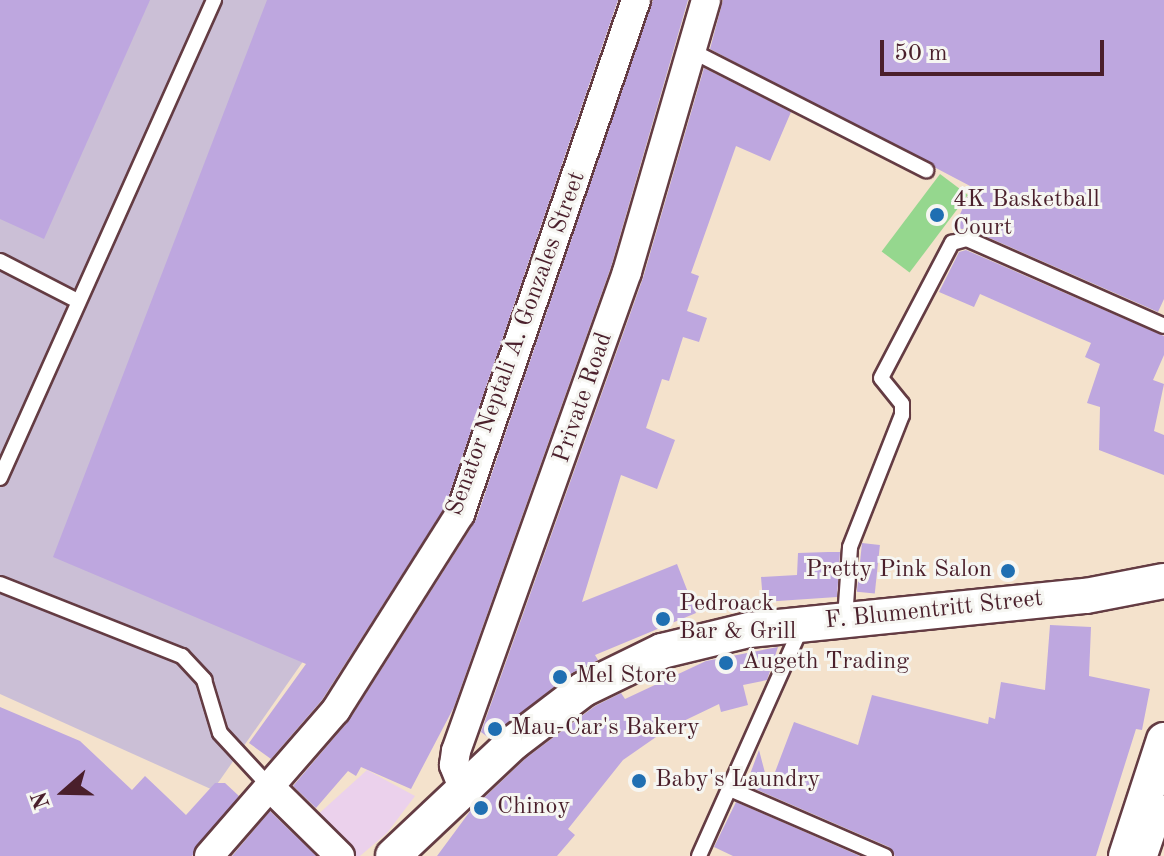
<!DOCTYPE html>
<style>
body{margin:0}
#map{position:relative;width:1164px;height:856px;overflow:hidden;background:#f4e2cc;font-family:"Old Standard TT",serif}
div>[style]{position:absolute}
[style*='--x']{left:calc(var(--x)*1px);top:calc(var(--y)*1px);width:calc(var(--w)*1px);rotate:calc(var(--a)*1deg)}
.built>*{inset:0;background:#ebd1ec}
.industrial>*{inset:0;background:#cbbfd6}
.green>*{inset:0;background:#95d78e;transform-origin:0 0}
.building>*{inset:0;background:#bea7df;transform-origin:0 0}
.roads{filter:drop-shadow(2px 0 #643c43) drop-shadow(-2px 0 #643c43) drop-shadow(0 2px #643c43) drop-shadow(0 -2px #643c43)}
.service>*{height:14px;margin:-7px;padding:0 7px;transform-origin:7px;border-radius:7px;background:#fff}
.pedestrian>*{height:20px;margin:-10px;padding:0 10px;transform-origin:10px;border-radius:10px;background:#fff}
.minor>*{height:28px;margin:-14px;padding:0 14px;transform-origin:14px;border-radius:14px;background:#fff}
.tertiary>*{height:34px;margin:-17px;padding:0 17px;transform-origin:17px;border-radius:17px;background:#fff}
.dots>*{width:22px;height:22px;translate:-50% -50%;box-sizing:border-box;border:4px solid #f6f6f2;border-radius:50%}
span{translate:-50% -50%;white-space:nowrap;text-align:center;line-height:1.15;-webkit-text-stroke:6px #f6f6f2;paint-order:stroke}
.poi-label{font-size:24px;color:#4a1f2b}
.left{translate:0 -50%;text-align:left}
.right{translate:-100% -50%;text-align:right}
.street-label{font-size:24px;color:#4a1f2b}
.north{position:absolute;left:24px;top:752px;width:80px;height:80px;-webkit-text-stroke:6px #f6f6f2;paint-order:stroke;rotate:250deg;font-size:22px;font-weight:700;line-height:32px;text-align:center;color:#4a1f2b}
.north::after{content:'';display:block;margin:auto;width:28px;height:36px;background:#4a1f2b;clip-path:polygon(50% 0,100% 100%,50% 72%,0 100%)}
.scale{position:absolute;left:880px;top:40px;width:224px;height:36px;box-sizing:border-box;border:4px solid #4a1f2b;border-top:0;padding-left:10px;font-size:24px;line-height:28px;white-space:nowrap;color:#4a1f2b;-webkit-text-stroke:6px #f6f6f2;paint-order:stroke}
</style>
<div id="map">
<div class="built">
<div style="clip-path:polygon(367px 770px,415px 796px,387px 833px,360px 856px,272px 856px)"></div>
</div>
<div class="industrial">
<div style="clip-path:polygon(0 0,572px 0,339px 610px,213px 790px,0 694px)"></div>
</div>
<div class="green">
<div style="left:940px;top:174px;width:35px;height:97px;rotate:37deg"></div>
</div>
<div class="building">
<div style="clip-path:polygon(0 0,150px 0,44px 239px,0 219px)"></div>
<div style="clip-path:polygon(267px 0,618px 0,445px 507px,322px 700px,271px 759px,249px 743px,306px 664px,53px 557px)"></div>
<div style="clip-path:polygon(653px 0,688px 0,611px 267px,454px 707px,411px 789px,361px 767px,356px 776px,348px 771px,316px 808px,293px 786px,350px 719px,476px 520px)"></div>
<div style="clip-path:polygon(723px 0,1164px 0,1164px 299px,1158px 312px,971px 230px,954px 228px,972px 187px,710px 49px)"></div>
<div style="clip-path:polygon(704px 68px,791px 112px,770px 161px,736px 146px,691px 273px,699px 276px,687px 311px,707px 318px,699px 342px,683px 337px,669px 381px,662px 379px,646px 428px,675px 440px,657px 489px,621px 475px,582px 602px,677px 564px,696px 613px,595px 655px,598px 660px,572px 673px,489px 738px,481px 732px,643px 278px)"></div>
<div style="clip-path:polygon(966px 250px,1164px 336px,1164px 355px,1153px 380px,1164px 384px,1154px 431px,1164px 435px,1164px 475px,1099px 450px,1100px 407px,1087px 403px,1100px 364px,1085px 357px,1091px 343px,980px 294px,974px 307px,939px 292px,959px 252px)"></div>
<div style="left:862px;top:543px;width:18px;height:49px;rotate:6deg"></div>
<div style="clip-path:polygon(828px 552px,840px 552px,837px 597px,763px 602px,761px 577px,797px 575px,798px 553px)"></div>
<div style="clip-path:polygon(1050px 625px,1091px 627px,1089px 676px,1150px 689px,1142px 730px,1136px 729px,1096px 856px,895px 856px,889px 847px,746px 785px,759px 750px,769px 788px,794px 722px,858px 745px,872px 695px,988px 724px,989px 717px,995px 719px,1001px 682px,1045px 690px)"></div>
<div style="clip-path:polygon(778px 647px,767px 680px,743px 685px,748px 705px,721px 712px,719px 704px,669px 728px,623px 760px,568px 829px,575px 835px,557px 856px,437px 856px,471px 810px,526px 758px,595px 706px,621px 693px,625px 699px,706px 661px)"></div>
<div style="clip-path:polygon(0 707px,80px 741px,132px 790px,145px 776px,186px 815px,215px 783px,225px 783px,239px 796px,192px 856px,0 856px)"></div>
<div style="clip-path:polygon(736px 802px,860px 856px,733px 856px,714px 847px)"></div>
<div style="clip-path:polygon(270px 811px,316px 856px,232px 856px)"></div>
</div>
<div class="roads">
<div class="service">
<div style="--x:692;--y:51;--w:263;--a:27"></div>
<div style="--x:0;--y:261;--w:85;--a:27.2"></div>
<div style="--x:0;--y:478;--w:524;--a:-65.88"></div>
<div style="--x:0;--y:584;--w:196;--a:21.6"></div>
<div style="--x:182;--y:656;--w:33;--a:47"></div>
<div style="--x:204;--y:680;--w:55;--a:73.2"></div>
<div style="--x:220;--y:733;--w:75;--a:47.2"></div>
<div style="--x:845;--y:619;--w:72;--a:-86"></div>
<div style="--x:850;--y:547;--w:142;--a:-68.5"></div>
<div style="--x:902;--y:415;--w:11;--a:-90"></div>
<div style="--x:902;--y:404;--w:33;--a:-129"></div>
<div style="--x:881;--y:378;--w:153;--a:-62.3"></div>
<div style="--x:952;--y:243;--w:16;--a:-15"></div>
<div style="--x:967;--y:239;--w:215;--a:23.8"></div>
<div style="--x:730;--y:789;--w:169;--a:23.4"></div>
<div style="--x:699;--y:856;--w:252;--a:-65.9"></div>
</div>
<div class="pedestrian">
<div style="--x:1147;--y:856;--w:53;--a:-71.2"></div>
</div>
<div class="minor">
<div style="--x:271;--y:788;--w:97;--a:44.6"></div>
<div style="--x:464;--y:790;--w:27;--a:-112"></div>
<div style="--x:454;--y:765;--w:14;--a:-82"></div>
<div style="--x:456;--y:751;--w:509;--a:-70.35"></div>
<div style="--x:627;--y:272;--w:283;--a:-73.8"></div>
<div style="--x:209;--y:856;--w:194;--a:-49"></div>
<div style="--x:336;--y:710;--w:232;--a:-57.7"></div>
<div style="--x:460;--y:514;--w:543;--a:-71.1"></div>
</div>
<div class="tertiary">
<div style="--x:393;--y:856;--w:165;--a:-43.3"></div>
<div style="--x:513;--y:743;--w:89;--a:-37.3"></div>
<div style="--x:584;--y:689;--w:87;--a:-26"></div>
<div style="--x:662;--y:651;--w:89;--a:-13.6"></div>
<div style="--x:749;--y:630;--w:339;--a:-5.8"></div>
<div style="--x:1086;--y:596;--w:79;--a:-10.9"></div>
<div style="--x:1126;--y:856;--w:122;--a:-71.9"></div>
</div>
</div>
<div class="dots">
<div style="left:937px;top:215px;background:#1f6fb2"></div>
<div style="left:1008px;top:571px;background:#1f6fb2"></div>
<div style="left:663px;top:619px;background:#1f6fb2"></div>
<div style="left:726px;top:663px;background:#1f6fb2"></div>
<div style="left:560px;top:677px;background:#1f6fb2"></div>
<div style="left:495px;top:729px;background:#1f6fb2"></div>
<div style="left:639px;top:781px;background:#1f6fb2"></div>
<div style="left:481px;top:808px;background:#1f6fb2"></div>
</div>
<div class="poi-label">
<span class="left" style="left:953px;top:215px">4K Basketball<br>Court</span>
<span class="right" style="left:992px;top:571px">Pretty Pink Salon</span>
<span class="left" style="left:679px;top:619px">Pedroack<br>Bar &amp; Grill</span>
<span class="left" style="left:742px;top:663px">Augeth Trading</span>
<span class="left" style="left:576px;top:677px">Mel Store</span>
<span class="left" style="left:511px;top:729px">Mau-Car's Bakery</span>
<span class="left" style="left:655px;top:781px">Baby's Laundry</span>
<span class="left" style="left:497px;top:808px">Chinoy</span>
</div>
<div class="street-label">
<span style="left:517px;top:344px;rotate:-70deg">Senator Neptali A. Gonzales Street</span>
<span style="left:584px;top:398px;rotate:-71deg">Private Road</span>
<span style="left:934px;top:611px;rotate:-6deg">F. Blumentritt Street</span>
</div>
<div class="north">N</div>
<div class="scale">50 m</div>
</div>
